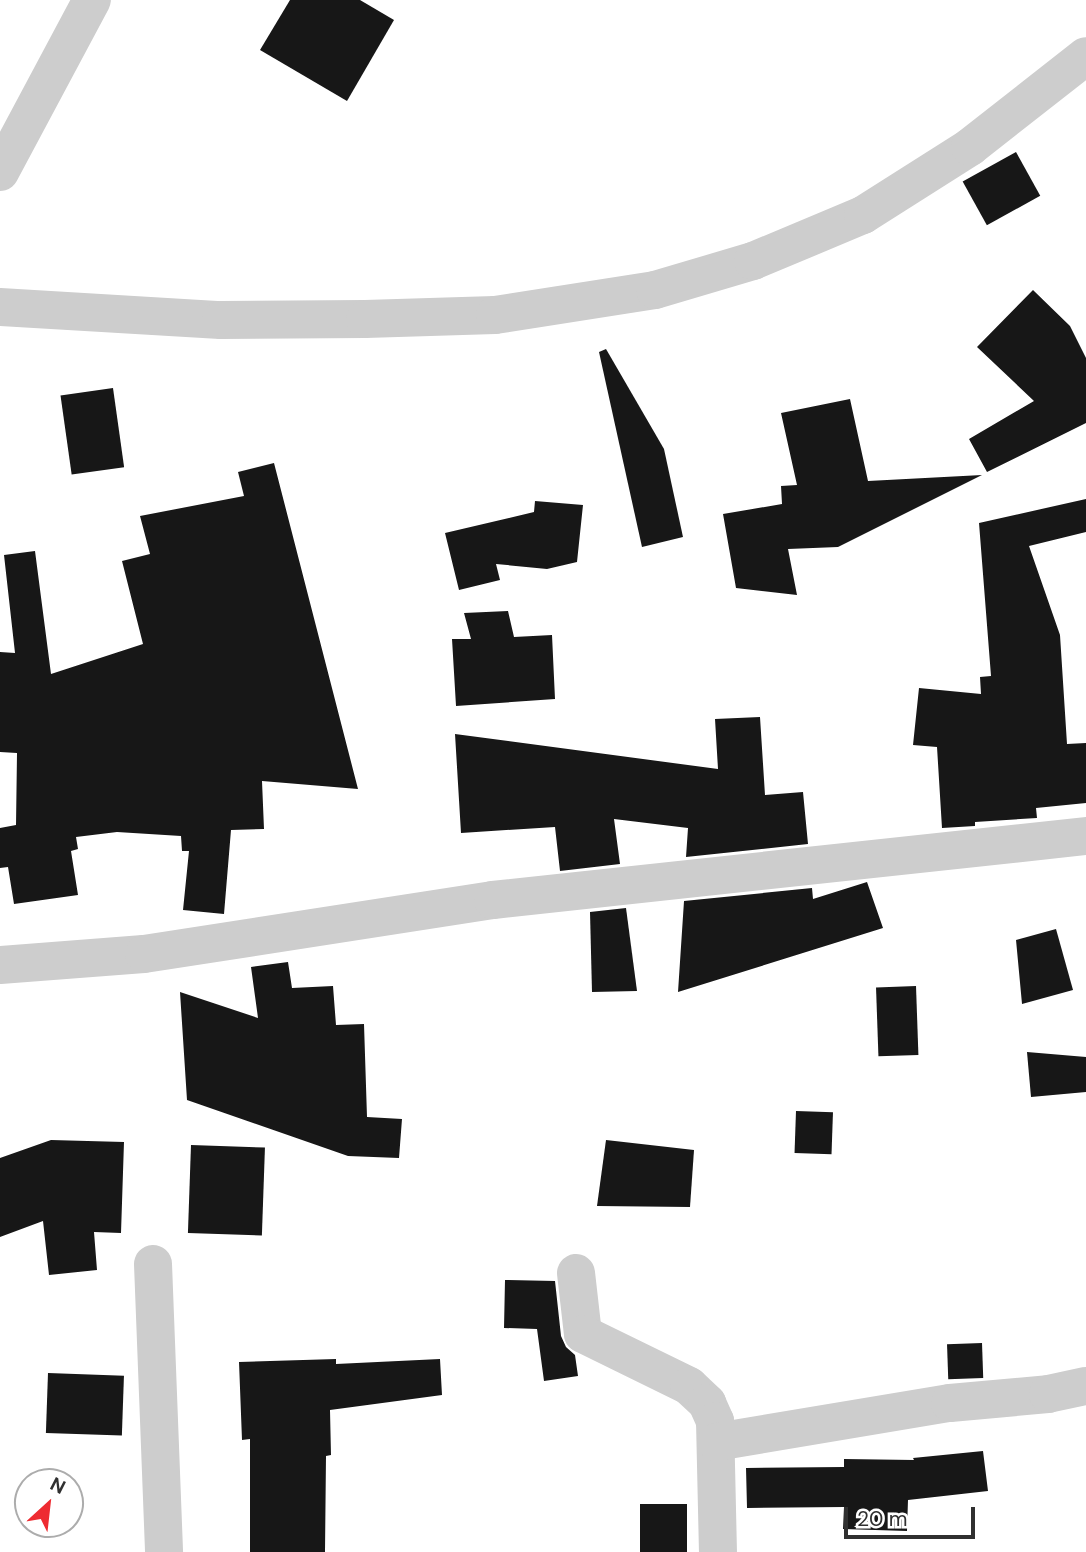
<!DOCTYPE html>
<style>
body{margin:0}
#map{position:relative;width:1086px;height:1552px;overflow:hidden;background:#fff;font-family:"DM Sans",sans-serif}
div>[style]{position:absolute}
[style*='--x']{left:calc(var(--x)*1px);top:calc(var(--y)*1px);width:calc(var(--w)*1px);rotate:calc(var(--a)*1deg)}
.building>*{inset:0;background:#171717;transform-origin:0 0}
.minor>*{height:38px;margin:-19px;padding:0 19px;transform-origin:19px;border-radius:19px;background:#cdcdcd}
span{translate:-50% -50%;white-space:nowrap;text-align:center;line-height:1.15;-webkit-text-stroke:7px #fff;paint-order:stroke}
.north{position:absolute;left:14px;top:1468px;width:70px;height:70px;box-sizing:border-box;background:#fff;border:2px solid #acacac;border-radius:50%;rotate:27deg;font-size:19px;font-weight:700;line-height:28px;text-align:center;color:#303030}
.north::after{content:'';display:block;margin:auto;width:24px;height:32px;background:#ee2b31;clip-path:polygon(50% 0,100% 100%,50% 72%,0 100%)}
.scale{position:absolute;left:844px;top:1507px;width:131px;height:32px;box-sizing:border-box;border:4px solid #303030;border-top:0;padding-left:9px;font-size:21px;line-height:24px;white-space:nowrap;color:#303030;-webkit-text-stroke:5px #fff;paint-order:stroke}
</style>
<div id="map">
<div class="building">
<div style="clip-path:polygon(290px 0,360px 0,394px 20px,347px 101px,260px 50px)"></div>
<div style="left:1016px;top:152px;width:50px;height:61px;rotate:61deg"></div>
<div style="clip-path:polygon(1033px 290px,1070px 326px,1086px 358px,1086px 423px,987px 472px,969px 439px,1034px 401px,977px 347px)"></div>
<div style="clip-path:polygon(606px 349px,664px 449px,683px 537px,642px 547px,599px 352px)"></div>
<div style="left:113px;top:388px;width:80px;height:53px;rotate:82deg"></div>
<div style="clip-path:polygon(850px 399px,868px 481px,982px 475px,838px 547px,788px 549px,797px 595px,736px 588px,723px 514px,782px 504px,781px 486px,797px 485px,781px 413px)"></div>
<div style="clip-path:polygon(274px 463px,358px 789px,262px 781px,264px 829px,231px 830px,224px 914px,183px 910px,189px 851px,182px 851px,181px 836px,117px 832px,76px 837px,78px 849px,71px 851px,78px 895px,14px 904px,8px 867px,0 868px,0 828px,16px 825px,17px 753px,0 752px,0 652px,15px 653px,4px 555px,35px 551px,51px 674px,143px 644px,122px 561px,150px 554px,140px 516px,244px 496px,238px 472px)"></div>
<div style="clip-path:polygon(1086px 499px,1086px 532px,1029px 546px,1060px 635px,1067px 744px,1086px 743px,1086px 803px,1036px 808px,1037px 818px,975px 822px,975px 826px,942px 828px,937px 747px,913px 745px,919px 688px,981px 694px,980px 677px,991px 676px,979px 523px)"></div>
<div style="clip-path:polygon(535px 501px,583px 505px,577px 562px,547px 569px,496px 564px,500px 580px,459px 590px,445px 533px,534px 512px)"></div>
<div style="clip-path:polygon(508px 611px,514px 637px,552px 635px,555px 699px,456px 706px,452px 639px,471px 639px,464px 613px)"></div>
<div style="clip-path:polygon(760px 717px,765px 795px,803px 792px,808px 844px,686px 857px,688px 828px,614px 819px,620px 864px,560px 871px,555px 827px,461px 833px,455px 734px,718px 769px,715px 719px)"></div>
<div style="clip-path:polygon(867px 882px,883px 928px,678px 992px,684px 901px,812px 888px,813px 899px)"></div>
<div style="clip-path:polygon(626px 908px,637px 991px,592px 992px,590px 912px)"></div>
<div style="clip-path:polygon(1056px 929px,1073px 990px,1022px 1004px,1016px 940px)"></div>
<div style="clip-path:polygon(288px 962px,292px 988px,333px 986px,336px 1025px,364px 1024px,367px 1117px,402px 1119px,399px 1158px,348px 1156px,187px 1100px,180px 992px,258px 1018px,251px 967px)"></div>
<div style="left:916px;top:986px;width:69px;height:40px;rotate:88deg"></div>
<div style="clip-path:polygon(1027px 1052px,1086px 1057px,1086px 1092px,1031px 1097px)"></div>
<div style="left:796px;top:1111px;width:37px;height:42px;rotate:2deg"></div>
<div style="clip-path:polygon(51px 1140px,124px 1142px,121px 1233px,94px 1232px,97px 1270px,49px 1275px,43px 1221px,0 1237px,0 1158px)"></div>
<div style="clip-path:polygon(606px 1140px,694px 1150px,690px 1207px,597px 1206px)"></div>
<div style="left:191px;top:1145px;width:74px;height:88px;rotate:2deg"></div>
<div style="clip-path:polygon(505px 1280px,555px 1281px,561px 1336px,566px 1347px,575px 1355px,578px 1376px,544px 1381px,537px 1329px,504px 1328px)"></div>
<div style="left:982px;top:1343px;width:35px;height:35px;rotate:88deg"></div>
<div style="clip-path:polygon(336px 1359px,336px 1364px,440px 1359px,442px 1395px,330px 1410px,331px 1455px,326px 1456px,325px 1552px,250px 1552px,250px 1439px,242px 1440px,239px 1362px)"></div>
<div style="left:48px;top:1373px;width:76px;height:60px;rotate:2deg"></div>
<div style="clip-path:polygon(983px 1451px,988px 1491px,908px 1500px,907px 1531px,843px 1529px,844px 1507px,747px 1508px,746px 1468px,844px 1467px,844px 1459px,914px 1460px,913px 1458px)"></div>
<div style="left:640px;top:1504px;width:47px;height:48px"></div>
</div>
<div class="minor">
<div style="--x:0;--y:172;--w:195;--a:-61.9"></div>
<div style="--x:0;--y:307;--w:221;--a:3.4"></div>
<div style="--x:221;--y:320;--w:144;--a:-0.4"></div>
<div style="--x:365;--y:319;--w:130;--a:-1.8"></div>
<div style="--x:495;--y:315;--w:162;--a:-8.9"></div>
<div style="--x:655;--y:290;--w:102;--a:-16.5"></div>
<div style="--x:753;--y:261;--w:119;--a:-22.7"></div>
<div style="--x:863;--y:215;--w:127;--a:-32.4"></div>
<div style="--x:970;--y:147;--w:147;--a:-38.1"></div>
<div style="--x:0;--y:965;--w:144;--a:-4.4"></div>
<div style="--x:144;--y:954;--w:353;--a:-8.8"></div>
<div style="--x:493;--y:900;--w:596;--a:-6.16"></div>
<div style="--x:153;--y:1264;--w:288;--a:87.8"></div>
<div style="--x:576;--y:1273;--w:61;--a:83.5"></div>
<div style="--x:583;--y:1334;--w:118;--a:26.1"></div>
<div style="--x:689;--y:1386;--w:25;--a:43"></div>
<div style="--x:707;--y:1403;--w:20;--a:66"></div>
<div style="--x:715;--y:1421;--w:131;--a:88.7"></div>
<div style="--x:716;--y:1442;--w:237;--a:-9.5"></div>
<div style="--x:950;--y:1403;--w:98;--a:-5.2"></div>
<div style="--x:1048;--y:1394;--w:39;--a:-12"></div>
</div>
<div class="north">N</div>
<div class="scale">20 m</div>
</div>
